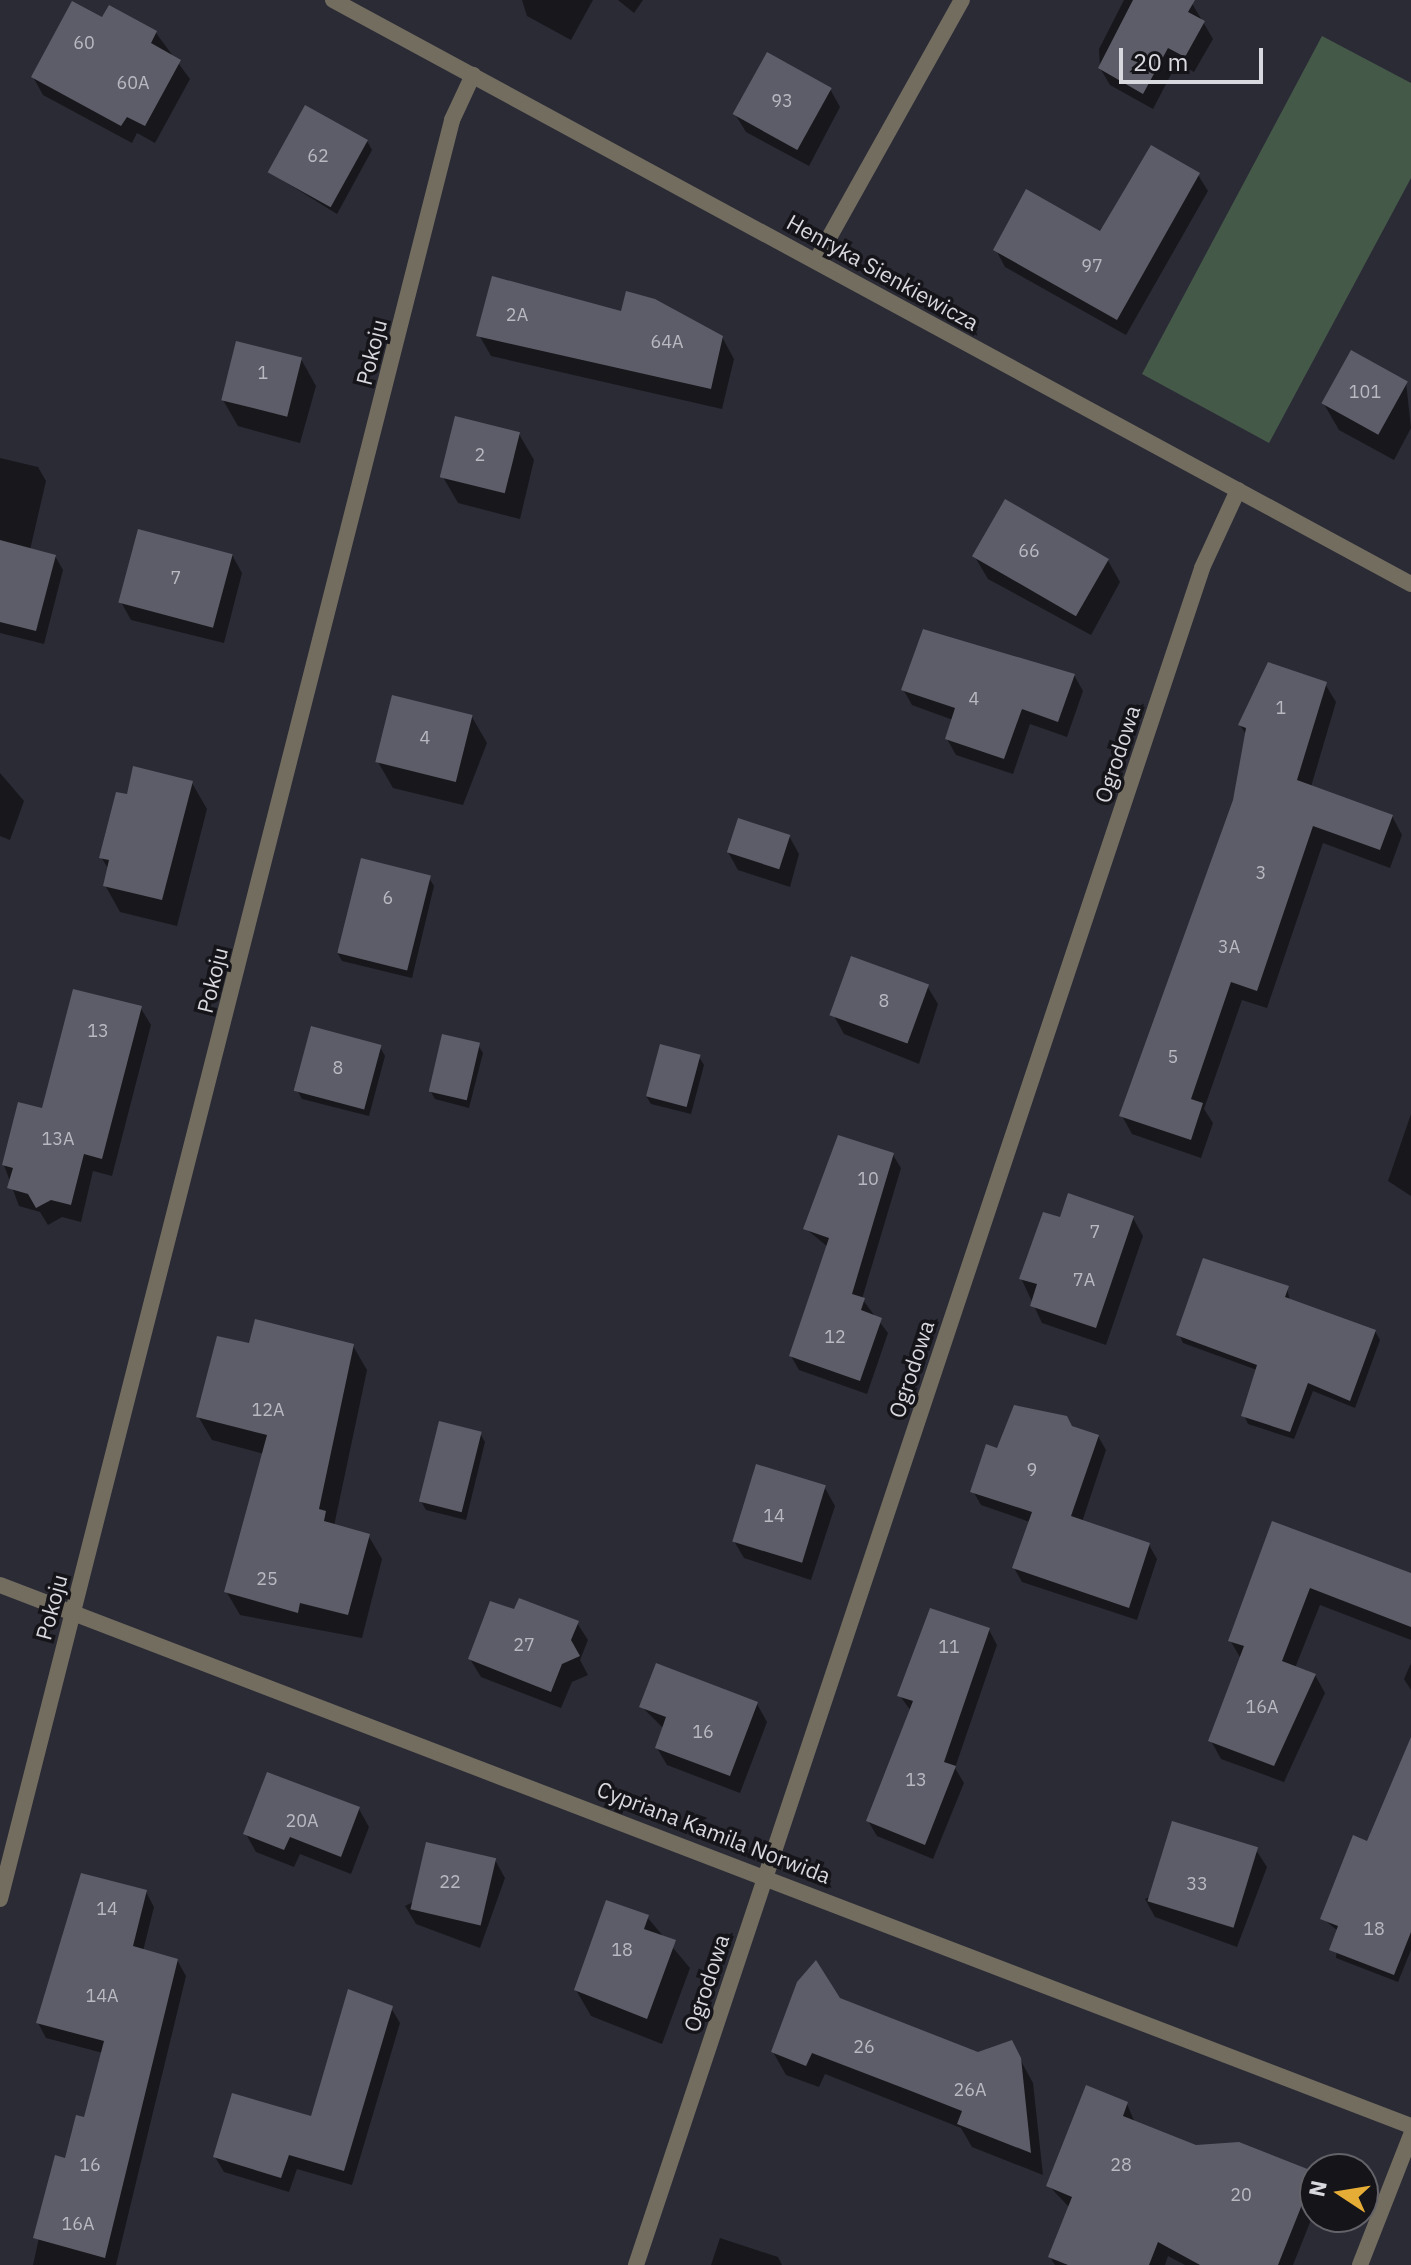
<!DOCTYPE html>
<style>
body{margin:0}
#map{position:relative;width:1411px;height:2265px;overflow:hidden;background:#2b2b36;font-family:"IBM Plex Sans",sans-serif}
div>[style]{position:absolute}
[style*='--x']{left:calc(var(--x)*1px);top:calc(var(--y)*1px);width:calc(var(--w)*1px);rotate:calc(var(--a)*1deg)}
.green>*{inset:0;background:#455949}
.shadow>*{inset:0;background:#0007}
.building>*{inset:0;background:#5d5d69;transform-origin:0 0}
.minor>*{height:16px;margin:-8px;padding:0 8px;transform-origin:8px;border-radius:8px;background:#736d60}
.tertiary>*{height:16px;margin:-8px;padding:0 8px;transform-origin:8px;border-radius:8px;background:#736d60}
span{translate:-50% -50%;white-space:nowrap;text-align:center;line-height:1.15;-webkit-text-stroke:7px #141419;paint-order:stroke}
.number-label{font-size:18px;color:#b9b9c2}
.number-label span{-webkit-text-stroke-width:0}
.street-label{font-size:22px;color:#d8d8df}
.north{position:absolute;left:1299px;top:2153px;width:80px;height:80px;box-sizing:border-box;background:#141419;border:2px solid #626268;border-radius:50%;rotate:282deg;font-size:22px;font-weight:700;line-height:32px;text-align:center;color:#d8d8df}
.north::after{content:'';display:block;margin:auto;width:28px;height:36px;background:#e6ad36;clip-path:polygon(50% 0,100% 100%,50% 72%,0 100%)}
.scale{position:absolute;left:1119px;top:48px;width:144px;height:36px;box-sizing:border-box;border:4px solid #d8d8df;border-top:0;padding-left:10px;font-size:24px;line-height:28px;white-space:nowrap;color:#d8d8df;-webkit-text-stroke:6px #141419;paint-order:stroke}
</style>
<div id="map">
<div class="green">
<div style="clip-path:polygon(1322px 36px,1411px 83px,1411px 178px,1269px 443px,1142px 374px)"></div>
</div>
<div class="shadow">
<div style="clip-path:polygon(522px 0,593px 0,571px 40px,527px 16px)"></div>
<div style="clip-path:polygon(618px 0,643px 0,634px 13px)"></div>
<div style="clip-path:polygon(1124px 0,1190px 0,1213px 39px,1194px 72px,1177px 63px,1153px 109px,1110px 85px,1100px 68px,1099px 49px)"></div>
<div style="clip-path:polygon(103px 20px,156px 33px,190px 79px,155px 143px,137px 133px,132px 143px,43px 95px,33px 77px)"></div>
<div style="clip-path:polygon(830px 89px,840px 107px,809px 166px,746px 132px,735px 114px)"></div>
<div style="clip-path:polygon(367px 141px,372px 150px,337px 214px,271px 173px)"></div>
<div style="clip-path:polygon(1198px 175px,1208px 191px,1126px 335px,1005px 267px,996px 250px,1101px 233px)"></div>
<div style="clip-path:polygon(479px 335px,722px 337px,734px 359px,722px 409px,491px 356px)"></div>
<div style="clip-path:polygon(301px 359px,316px 386px,300px 443px,238px 426px,223px 400px)"></div>
<div style="clip-path:polygon(1406px 382px,1411px 428px,1394px 460px,1339px 430px,1324px 404px)"></div>
<div style="clip-path:polygon(519px 434px,534px 460px,520px 519px,458px 503px,443px 477px)"></div>
<div style="clip-path:polygon(0 458px,38px 467px,46px 481px,30px 550px,55px 556px,63px 570px,44px 644px,0 633px)"></div>
<div style="clip-path:polygon(232px 555px,242px 573px,224px 643px,131px 620px,121px 602px)"></div>
<div style="clip-path:polygon(975px 557px,1107px 559px,1120px 582px,1091px 635px,988px 579px)"></div>
<div style="clip-path:polygon(1074px 675px,1083px 691px,1067px 737px,1030px 724px,1013px 774px,956px 755px,947px 739px,953px 720px,912px 705px,903px 689px)"></div>
<div style="clip-path:polygon(1325px 684px,1336px 702px,1311px 787px,1392px 816px,1402px 835px,1390px 868px,1323px 843px,1267px 1008px,1242px 1000px,1204px 1109px,1213px 1123px,1201px 1158px,1132px 1134px,1122px 1116px,1235px 801px,1247px 736px,1240px 725px)"></div>
<div style="clip-path:polygon(472px 717px,487px 743px,463px 805px,393px 788px,378px 762px)"></div>
<div style="clip-path:polygon(0 773px,24px 801px,10px 840px,0 836px)"></div>
<div style="clip-path:polygon(192px 783px,207px 809px,177px 926px,120px 912px,105px 885px,109px 870px,101px 857px,128px 796px)"></div>
<div style="clip-path:polygon(789px 836px,799px 854px,790px 887px,738px 870px,728px 852px)"></div>
<div style="clip-path:polygon(429px 878px,434px 886px,412px 978px,342px 961px,337px 952px)"></div>
<div style="clip-path:polygon(927px 986px,938px 1004px,919px 1064px,844px 1034px,834px 1016px)"></div>
<div style="clip-path:polygon(140px 1007px,151px 1025px,112px 1176px,93px 1171px,81px 1222px,62px 1217px,48px 1225px,40px 1212px,19px 1206px,4px 1165px,43px 1110px)"></div>
<div style="clip-path:polygon(478px 1045px,483px 1053px,469px 1108px,435px 1099px,430px 1090px)"></div>
<div style="clip-path:polygon(380px 1047px,385px 1056px,369px 1116px,302px 1099px,297px 1090px)"></div>
<div style="clip-path:polygon(699px 1057px,704px 1065px,691px 1114px,651px 1104px,646px 1096px)"></div>
<div style="clip-path:polygon(1411px 1114px,1411px 1196px,1388px 1181px)"></div>
<div style="clip-path:polygon(893px 1155px,901px 1168px,862px 1299px,888px 1333px,867px 1394px,799px 1370px,791px 1356px,828px 1247px,806px 1229px)"></div>
<div style="clip-path:polygon(1133px 1218px,1143px 1236px,1106px 1345px,1042px 1323px,1021px 1278px,1061px 1220px)"></div>
<div style="clip-path:polygon(1287px 1288px,1290px 1301px,1375px 1331px,1380px 1340px,1355px 1408px,1313px 1391px,1294px 1439px,1248px 1424px,1244px 1415px,1257px 1370px,1183px 1343px,1179px 1334px)"></div>
<div style="clip-path:polygon(251px 1346px,353px 1346px,367px 1370px,334px 1526px,368px 1535px,382px 1559px,362px 1638px,240px 1615px,226px 1591px,264px 1454px,212px 1440px,198px 1416px)"></div>
<div style="clip-path:polygon(1072px 1428px,1098px 1436px,1106px 1450px,1082px 1522px,1149px 1545px,1157px 1559px,1137px 1620px,1022px 1582px,1014px 1568px,1030px 1522px,981px 1505px,973px 1491px,998px 1450px)"></div>
<div style="clip-path:polygon(480px 1433px,485px 1442px,466px 1520px,426px 1510px,421px 1501px)"></div>
<div style="clip-path:polygon(825px 1488px,835px 1506px,811px 1580px,744px 1558px,734px 1541px)"></div>
<div style="clip-path:polygon(1273px 1524px,1411px 1577px,1411px 1640px,1320px 1605px,1295px 1668px,1315px 1675px,1325px 1693px,1284px 1782px,1221px 1759px,1211px 1741px,1241px 1659px,1230px 1640px)"></div>
<div style="clip-path:polygon(515px 1612px,577px 1623px,588px 1640px,580px 1660px,588px 1675px,572px 1682px,561px 1708px,481px 1677px,470px 1659px)"></div>
<div style="clip-path:polygon(989px 1630px,997px 1645px,955px 1768px,964px 1783px,933px 1859px,877px 1836px,868px 1821px,911px 1711px,900px 1696px)"></div>
<div style="clip-path:polygon(1411px 1663px,1411px 1690px,1404px 1679px)"></div>
<div style="clip-path:polygon(757px 1704px,767px 1722px,740px 1793px,667px 1765px,657px 1748px,664px 1729px,642px 1707px)"></div>
<div style="clip-path:polygon(1411px 1776px,1411px 1950px,1398px 1982px,1336px 1958px,1338px 1931px,1322px 1918px)"></div>
<div style="clip-path:polygon(359px 1809px,369px 1827px,351px 1874px,300px 1854px,294px 1867px,256px 1852px,246px 1834px)"></div>
<div style="clip-path:polygon(1256px 1850px,1267px 1867px,1237px 1947px,1155px 1917px,1145px 1899px)"></div>
<div style="clip-path:polygon(495px 1860px,505px 1878px,480px 1948px,416px 1924px,405px 1906px)"></div>
<div style="clip-path:polygon(146px 1892px,154px 1907px,143px 1951px,177px 1960px,186px 1976px,116px 2265px,33px 2265px,57px 2157px,67px 2160px,85px 2119px,103px 2053px,46px 2038px,38px 2023px)"></div>
<div style="clip-path:polygon(647px 1917px,690px 1968px,662px 2044px,591px 2016px,576px 1990px)"></div>
<div style="clip-path:polygon(839px 2000px,978px 2054px,1011px 2043px,1033px 2083px,1043px 2175px,972px 2147px,961px 2128px,926px 2114px,825px 2074px,819px 2087px,786px 2075px,773px 2052px)"></div>
<div style="clip-path:polygon(391px 2008px,400px 2023px,352px 2185px,297px 2169px,289px 2192px,224px 2172px,215px 2157px,312px 2119px)"></div>
<div style="clip-path:polygon(1127px 2104px,1135px 2123px,1195px 2147px,1314px 2173px,1315px 2210px,1293px 2265px,1185px 2265px,1168px 2256px,1165px 2265px,1055px 2265px,1050px 2257px,1070px 2208px,1049px 2186px)"></div>
<div style="clip-path:polygon(720px 2238px,778px 2257px,782px 2265px,711px 2265px)"></div>
</div>
<div class="building">
<div style="clip-path:polygon(1133px 0,1195px 0,1188px 12px,1205px 21px,1185px 57px,1168px 48px,1143px 94px,1098px 68px)"></div>
<div style="clip-path:polygon(72px 1px,102px 17px,109px 5px,157px 31px,151px 43px,181px 60px,145px 126px,127px 117px,121px 126px,31px 77px)"></div>
<div style="left:767px;top:52px;width:74px;height:71px;rotate:29deg"></div>
<div style="left:305px;top:105px;width:72px;height:77px;rotate:29deg"></div>
<div style="clip-path:polygon(1151px 145px,1200px 173px,1117px 320px,993px 250px,1026px 189px,1100px 231px)"></div>
<div style="clip-path:polygon(492px 276px,621px 311px,626px 291px,655px 299px,723px 336px,711px 389px,476px 336px)"></div>
<div style="left:236px;top:341px;width:68px;height:61px;rotate:14deg"></div>
<div style="left:1351px;top:350px;width:65px;height:61px;rotate:29deg"></div>
<div style="left:455px;top:416px;width:67px;height:63px;rotate:14deg"></div>
<div style="left:1005px;top:499px;width:120px;height:66px;rotate:30deg"></div>
<div style="left:138px;top:529px;width:98px;height:76px;rotate:15deg"></div>
<div style="clip-path:polygon(0 540px,56px 555px,36px 631px,0 622px)"></div>
<div style="clip-path:polygon(923px 629px,1075px 674px,1058px 722px,1022px 709px,1004px 759px,945px 739px,955px 708px,901px 690px)"></div>
<div style="clip-path:polygon(1268px 662px,1327px 682px,1297px 780px,1393px 815px,1380px 850px,1313px 826px,1257px 991px,1231px 982px,1191px 1099px,1203px 1103px,1191px 1140px,1119px 1116px,1233px 800px,1246px 728px,1238px 725px)"></div>
<div style="left:392px;top:695px;width:83px;height:69px;rotate:14deg"></div>
<div style="clip-path:polygon(133px 766px,193px 781px,162px 900px,103px 886px,109px 860px,99px 858px,116px 792px,127px 794px)"></div>
<div style="left:738px;top:818px;width:55px;height:36px;rotate:18deg"></div>
<div style="left:361px;top:858px;width:72px;height:98px;rotate:14deg"></div>
<div style="left:851px;top:956px;width:83px;height:63px;rotate:20deg"></div>
<div style="clip-path:polygon(73px 989px,142px 1006px,102px 1159px,84px 1154px,71px 1205px,51px 1200px,36px 1208px,28px 1194px,7px 1188px,13px 1168px,2px 1165px,18px 1102px,42px 1108px)"></div>
<div style="left:311px;top:1026px;width:73px;height:67px;rotate:15deg"></div>
<div style="left:442px;top:1034px;width:39px;height:59px;rotate:13deg"></div>
<div style="left:660px;top:1044px;width:42px;height:54px;rotate:15deg"></div>
<div style="clip-path:polygon(838px 1135px,894px 1153px,852px 1294px,865px 1298px,861px 1310px,882px 1318px,860px 1381px,789px 1356px,829px 1238px,803px 1229px)"></div>
<div style="clip-path:polygon(1068px 1193px,1134px 1216px,1096px 1328px,1030px 1306px,1037px 1284px,1019px 1279px,1043px 1212px,1060px 1217px)"></div>
<div style="clip-path:polygon(1203px 1258px,1289px 1286px,1285px 1297px,1376px 1330px,1350px 1401px,1308px 1383px,1290px 1432px,1241px 1416px,1257px 1365px,1176px 1335px)"></div>
<div style="clip-path:polygon(255px 1319px,354px 1344px,319px 1509px,326px 1511px,324px 1521px,370px 1534px,348px 1615px,300px 1603px,298px 1613px,224px 1592px,267px 1435px,196px 1417px,217px 1336px,249px 1343px)"></div>
<div style="clip-path:polygon(1014px 1405px,1067px 1416px,1072px 1426px,1099px 1435px,1071px 1516px,1150px 1543px,1129px 1608px,1012px 1568px,1032px 1512px,970px 1492px,986px 1444px,997px 1448px)"></div>
<div style="left:439px;top:1421px;width:44px;height:83px;rotate:14deg"></div>
<div style="left:756px;top:1464px;width:73px;height:81px;rotate:17deg"></div>
<div style="clip-path:polygon(1272px 1521px,1411px 1573px,1411px 1627px,1310px 1588px,1282px 1661px,1316px 1674px,1274px 1766px,1208px 1741px,1244px 1646px,1228px 1641px)"></div>
<div style="clip-path:polygon(519px 1598px,579px 1621px,571px 1640px,580px 1656px,562px 1664px,551px 1692px,468px 1659px,490px 1601px,514px 1609px)"></div>
<div style="clip-path:polygon(930px 1608px,990px 1628px,944px 1762px,956px 1766px,925px 1845px,866px 1821px,913px 1701px,897px 1696px)"></div>
<div style="clip-path:polygon(656px 1663px,758px 1702px,730px 1776px,655px 1748px,666px 1717px,639px 1707px)"></div>
<div style="clip-path:polygon(1411px 1737px,1411px 1932px,1394px 1975px,1329px 1950px,1338px 1926px,1320px 1919px,1353px 1835px,1367px 1841px)"></div>
<div style="clip-path:polygon(267px 1772px,360px 1807px,341px 1857px,290px 1837px,284px 1850px,243px 1834px)"></div>
<div style="left:1172px;top:1821px;width:90px;height:84px;rotate:17deg"></div>
<div style="left:426px;top:1842px;width:72px;height:69px;rotate:13deg"></div>
<div style="clip-path:polygon(81px 1873px,147px 1890px,133px 1946px,178px 1959px,105px 2258px,33px 2238px,55px 2155px,65px 2158px,76px 2115px,84px 2117px,104px 2041px,36px 2023px)"></div>
<div style="clip-path:polygon(606px 1900px,649px 1915px,644px 1929px,676px 1940px,647px 2019px,574px 1990px)"></div>
<div style="clip-path:polygon(816px 1960px,840px 1998px,978px 2052px,1012px 2040px,1021px 2058px,1031px 2153px,957px 2124px,962px 2111px,911px 2091px,812px 2053px,806px 2066px,771px 2052px,797px 1982px)"></div>
<div style="clip-path:polygon(348px 1989px,393px 2006px,344px 2171px,289px 2155px,281px 2178px,213px 2157px,232px 2093px,311px 2116px)"></div>
<div style="clip-path:polygon(1086px 2085px,1128px 2102px,1123px 2116px,1196px 2145px,1239px 2142px,1315px 2172px,1278px 2265px,1200px 2265px,1158px 2242px,1149px 2265px,1068px 2265px,1048px 2257px,1072px 2197px,1046px 2186px)"></div>
</div>
<div class="minor">
<div style="--x:816;--y:261;--w:299;--a:-60.8"></div>
<div style="--x:0;--y:1585;--w:1511;--a:20.98"></div>
<div style="--x:0;--y:1899;--w:1836;--a:-75.74"></div>
<div style="--x:452;--y:120;--w:50;--a:-65"></div>
<div style="--x:636;--y:2265;--w:1789;--a:-71.55"></div>
<div style="--x:1202;--y:568;--w:86;--a:-65.2"></div>
</div>
<div class="tertiary">
<div style="--x:333;--y:0;--w:1226;--a:28.45"></div>
<div style="--x:1360;--y:2265;--w:140;--a:-68.6"></div>
</div>
<div class="number-label">
<span style="left:84px;top:43px">60</span>
<span style="left:133px;top:83px">60A</span>
<span style="left:782px;top:101px">93</span>
<span style="left:318px;top:156px">62</span>
<span style="left:1092px;top:266px">97</span>
<span style="left:517px;top:315px">2A</span>
<span style="left:667px;top:342px">64A</span>
<span style="left:263px;top:373px">1</span>
<span style="left:1365px;top:392px">101</span>
<span style="left:480px;top:455px">2</span>
<span style="left:1029px;top:551px">66</span>
<span style="left:176px;top:578px">7</span>
<span style="left:974px;top:699px">4</span>
<span style="left:1281px;top:708px">1</span>
<span style="left:425px;top:738px">4</span>
<span style="left:1261px;top:873px">3</span>
<span style="left:388px;top:898px">6</span>
<span style="left:1229px;top:947px">3A</span>
<span style="left:884px;top:1001px">8</span>
<span style="left:98px;top:1031px">13</span>
<span style="left:1173px;top:1057px">5</span>
<span style="left:338px;top:1068px">8</span>
<span style="left:58px;top:1139px">13A</span>
<span style="left:868px;top:1179px">10</span>
<span style="left:1095px;top:1232px">7</span>
<span style="left:1084px;top:1280px">7A</span>
<span style="left:835px;top:1337px">12</span>
<span style="left:268px;top:1410px">12A</span>
<span style="left:1032px;top:1470px">9</span>
<span style="left:774px;top:1516px">14</span>
<span style="left:267px;top:1579px">25</span>
<span style="left:524px;top:1645px">27</span>
<span style="left:949px;top:1647px">11</span>
<span style="left:1262px;top:1707px">16A</span>
<span style="left:703px;top:1732px">16</span>
<span style="left:916px;top:1780px">13</span>
<span style="left:302px;top:1821px">20A</span>
<span style="left:450px;top:1882px">22</span>
<span style="left:1197px;top:1884px">33</span>
<span style="left:107px;top:1909px">14</span>
<span style="left:1374px;top:1929px">18</span>
<span style="left:622px;top:1950px">18</span>
<span style="left:102px;top:1996px">14A</span>
<span style="left:864px;top:2047px">26</span>
<span style="left:970px;top:2090px">26A</span>
<span style="left:90px;top:2165px">16</span>
<span style="left:1121px;top:2165px">28</span>
<span style="left:1241px;top:2195px">20</span>
<span style="left:78px;top:2224px">16A</span>
</div>
<div class="street-label">
<span style="left:883px;top:272px;rotate:29deg">Henryka Sienkiewicza</span>
<span style="left:371px;top:352px;rotate:-76deg">Pokoju</span>
<span style="left:1117px;top:754px;rotate:-72deg">Ogrodowa</span>
<span style="left:212px;top:980px;rotate:-76deg">Pokoju</span>
<span style="left:911px;top:1369px;rotate:-72deg">Ogrodowa</span>
<span style="left:51px;top:1607px;rotate:-75deg">Pokoju</span>
<span style="left:714px;top:1832px;rotate:21deg">Cypriana Kamila Norwida</span>
<span style="left:706px;top:1983px;rotate:-72deg">Ogrodowa</span>
</div>
<div class="north">N</div>
<div class="scale">20 m</div>
</div>
